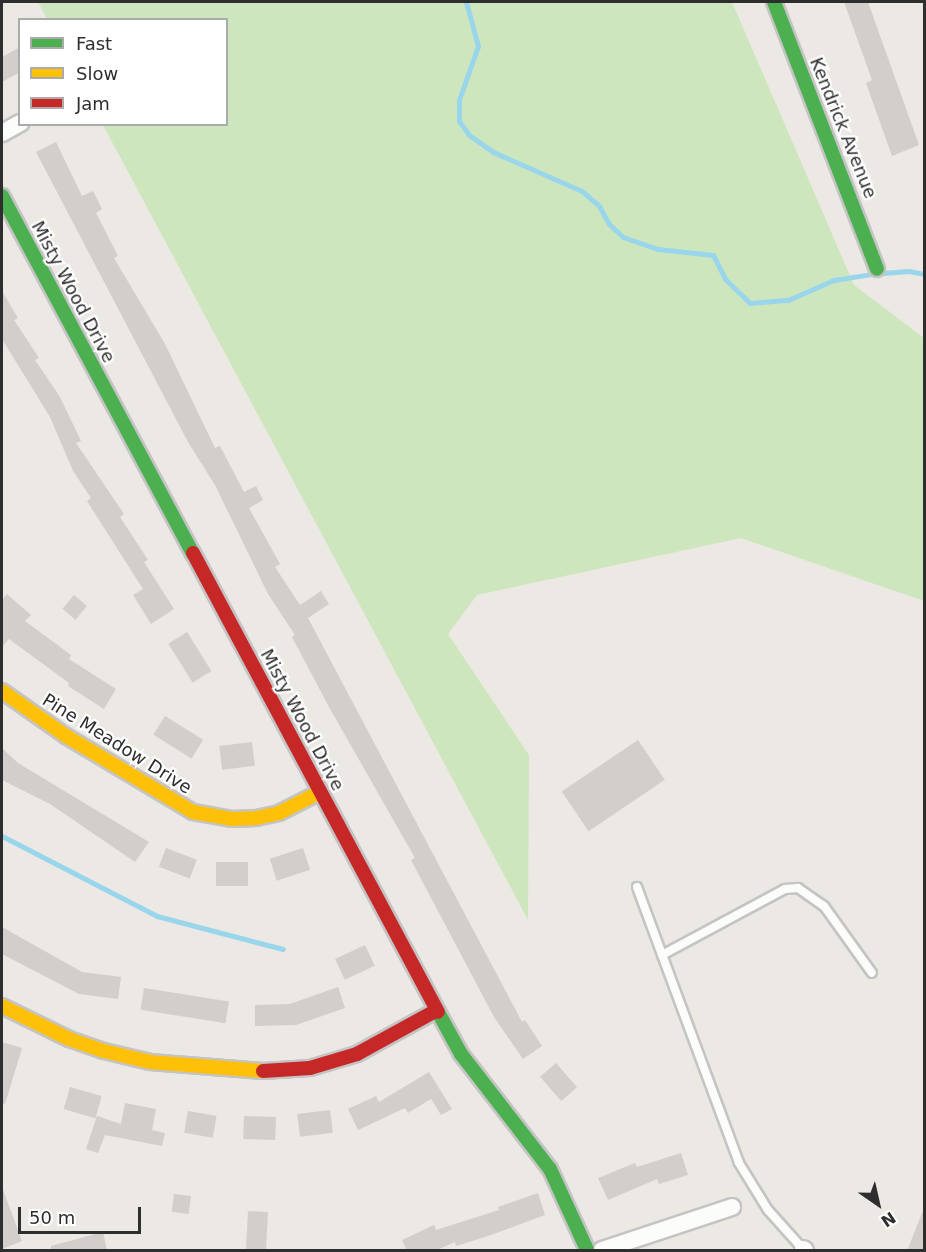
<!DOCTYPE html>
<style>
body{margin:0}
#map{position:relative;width:926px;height:1252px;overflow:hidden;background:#ece8e4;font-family:"DejaVu Sans",sans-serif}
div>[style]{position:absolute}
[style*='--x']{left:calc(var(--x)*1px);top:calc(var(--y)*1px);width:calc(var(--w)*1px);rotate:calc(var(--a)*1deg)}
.green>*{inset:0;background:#cee6be}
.stream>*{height:5px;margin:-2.5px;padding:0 2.5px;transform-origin:2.5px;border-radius:2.5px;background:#99d6ec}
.building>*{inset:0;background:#d1cecb;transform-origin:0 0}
.roads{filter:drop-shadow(2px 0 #c5c4c5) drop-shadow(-2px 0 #c5c4c5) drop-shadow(0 2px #c5c4c5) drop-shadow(0 -2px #c5c4c5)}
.lane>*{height:8px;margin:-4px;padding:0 4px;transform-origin:4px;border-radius:4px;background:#fcfcfb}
.street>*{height:16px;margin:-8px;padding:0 8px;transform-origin:8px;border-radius:8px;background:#fcfcfb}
.fast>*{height:14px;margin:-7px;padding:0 7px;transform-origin:7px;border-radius:7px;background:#4caf50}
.slow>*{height:14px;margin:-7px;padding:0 7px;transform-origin:7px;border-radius:7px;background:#ffc107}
.jam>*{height:14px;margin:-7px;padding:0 7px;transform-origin:7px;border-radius:7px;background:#c62828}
span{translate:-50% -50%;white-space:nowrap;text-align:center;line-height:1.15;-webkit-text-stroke:4.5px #fff;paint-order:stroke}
.street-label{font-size:18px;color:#2e2e2e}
.frame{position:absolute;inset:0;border:3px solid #2e2e2e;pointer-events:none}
.legend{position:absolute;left:18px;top:18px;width:210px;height:108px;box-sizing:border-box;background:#fff;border:2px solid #ababab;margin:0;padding:8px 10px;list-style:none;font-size:18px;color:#2e2e2e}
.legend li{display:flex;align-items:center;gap:12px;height:30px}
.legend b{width:30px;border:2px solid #ababab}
.north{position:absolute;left:848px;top:1174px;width:60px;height:60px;-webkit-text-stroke:4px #fff;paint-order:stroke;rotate:146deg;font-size:16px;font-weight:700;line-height:24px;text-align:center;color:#2e2e2e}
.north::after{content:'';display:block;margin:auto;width:21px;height:27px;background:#2e2e2e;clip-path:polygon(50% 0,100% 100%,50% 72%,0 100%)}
.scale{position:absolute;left:18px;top:1207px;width:123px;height:27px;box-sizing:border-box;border:3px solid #2e2e2e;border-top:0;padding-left:8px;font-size:18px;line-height:21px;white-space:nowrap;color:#2e2e2e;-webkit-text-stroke:4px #fff;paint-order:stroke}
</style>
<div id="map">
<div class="green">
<div style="clip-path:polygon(38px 2px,732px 2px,854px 285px,924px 338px,924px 601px,741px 538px,477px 595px,448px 634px,529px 755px,528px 920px,103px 125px,226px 124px,226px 20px,47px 19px)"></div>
</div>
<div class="stream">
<div style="--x:466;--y:2;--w:46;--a:74.7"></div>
<div style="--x:478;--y:46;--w:57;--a:109.4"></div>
<div style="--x:459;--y:100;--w:21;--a:90"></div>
<div style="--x:459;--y:121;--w:17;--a:54"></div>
<div style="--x:469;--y:135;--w:29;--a:35"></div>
<div style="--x:493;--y:152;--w:97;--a:23.7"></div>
<div style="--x:582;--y:191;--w:23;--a:41"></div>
<div style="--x:599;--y:206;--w:21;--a:61"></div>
<div style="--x:609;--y:224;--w:19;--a:43"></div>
<div style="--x:623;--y:237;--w:37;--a:19"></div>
<div style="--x:658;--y:249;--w:55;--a:6.2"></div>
<div style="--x:713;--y:255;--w:27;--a:63"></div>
<div style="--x:725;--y:279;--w:35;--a:44"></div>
<div style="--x:750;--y:303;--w:38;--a:-5"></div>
<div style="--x:788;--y:300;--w:50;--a:-23.5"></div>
<div style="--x:834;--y:280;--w:39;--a:-9"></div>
<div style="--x:882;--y:273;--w:27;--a:-4"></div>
<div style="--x:909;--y:271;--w:15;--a:11"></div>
<div style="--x:2;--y:836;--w:174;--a:27.3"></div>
<div style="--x:157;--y:916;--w:130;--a:14.7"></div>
</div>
<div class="building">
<div style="clip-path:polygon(844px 2px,868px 2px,919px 145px,892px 156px,866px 83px,872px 80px)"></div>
<div style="clip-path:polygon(20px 47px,20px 72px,2px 82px,2px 57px)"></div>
<div style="clip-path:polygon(56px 142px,82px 196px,93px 191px,102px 209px,96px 213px,118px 256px,114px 258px,165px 344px,215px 448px,220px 446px,244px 492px,256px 486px,263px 500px,249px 508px,280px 564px,275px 567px,300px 605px,321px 591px,329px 604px,308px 618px,522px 1022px,525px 1020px,542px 1046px,523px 1059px,494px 1017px,411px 860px,415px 858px,329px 707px,292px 637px,295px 635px,268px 594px,215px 485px,188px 442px,36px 152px)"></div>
<div style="clip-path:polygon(2px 291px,18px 318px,14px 320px,39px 358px,35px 360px,60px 397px,81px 441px,76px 443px,124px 514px,120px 517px,148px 560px,144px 562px,174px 609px,151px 624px,133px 595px,143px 589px,87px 501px,91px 498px,73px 471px,50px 417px,2px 339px)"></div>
<div style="clip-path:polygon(7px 594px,31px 615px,25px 621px,71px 655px,69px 659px,116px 689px,104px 709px,68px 686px,69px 683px,9px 639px,2px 647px,2px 600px)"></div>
<div style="left:74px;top:595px;width:17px;height:18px;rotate:40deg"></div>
<div style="left:187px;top:632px;width:46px;height:22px;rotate:58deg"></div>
<div style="left:165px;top:716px;width:45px;height:22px;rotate:32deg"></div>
<div style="left:638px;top:740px;width:48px;height:92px;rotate:56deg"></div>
<div style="left:252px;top:742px;width:24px;height:33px;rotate:83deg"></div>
<div style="clip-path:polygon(2px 748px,18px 763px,149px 842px,135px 862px,50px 804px,2px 780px)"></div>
<div style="left:166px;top:848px;width:33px;height:20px;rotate:21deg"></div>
<div style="left:303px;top:848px;width:23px;height:35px;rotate:72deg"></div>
<div style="left:216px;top:862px;width:32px;height:24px"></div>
<div style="clip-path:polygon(2px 927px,82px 972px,121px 977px,118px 999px,79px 994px,2px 954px)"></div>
<div style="left:365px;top:945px;width:23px;height:33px;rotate:65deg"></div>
<div style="clip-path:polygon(338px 987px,345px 1008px,296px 1025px,255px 1026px,255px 1005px,290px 1004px)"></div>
<div style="left:144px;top:988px;width:86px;height:22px;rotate:9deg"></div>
<div style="clip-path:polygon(2px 1042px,22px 1048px,5px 1104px,2px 1103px)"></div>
<div style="left:556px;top:1063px;width:32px;height:21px;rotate:49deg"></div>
<div style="clip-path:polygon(429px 1072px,452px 1109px,441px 1115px,431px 1099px,408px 1113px,405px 1108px,358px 1130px,348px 1109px,376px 1096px,379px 1102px)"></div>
<div style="left:70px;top:1087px;width:33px;height:23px;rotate:16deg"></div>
<div style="clip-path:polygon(125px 1103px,156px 1109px,152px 1130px,165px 1133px,162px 1146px,105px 1135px,98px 1153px,86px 1149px,97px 1116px,121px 1124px)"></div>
<div style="left:330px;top:1110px;width:23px;height:33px;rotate:83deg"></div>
<div style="left:188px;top:1111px;width:29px;height:22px;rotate:10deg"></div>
<div style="left:244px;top:1116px;width:32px;height:23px;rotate:2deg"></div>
<div style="clip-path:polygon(681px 1153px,688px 1175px,659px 1184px,657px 1179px,608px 1200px,598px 1178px,635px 1163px,637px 1167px)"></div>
<div style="clip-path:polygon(2px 1187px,22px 1241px,2px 1249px)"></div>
<div style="clip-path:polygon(538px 1193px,545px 1215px,488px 1236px,456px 1246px,455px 1242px,435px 1251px,407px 1251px,402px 1240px,434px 1225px,436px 1230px,499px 1210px,498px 1207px)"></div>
<div style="left:174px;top:1194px;width:17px;height:18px;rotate:7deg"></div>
<div style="clip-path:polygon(924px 1208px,924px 1251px,907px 1251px)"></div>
<div style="left:248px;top:1211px;width:20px;height:40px;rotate:3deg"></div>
<div style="clip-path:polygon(103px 1232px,107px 1251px,51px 1251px,51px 1246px)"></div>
</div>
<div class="roads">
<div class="lane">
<div style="--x:637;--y:887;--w:294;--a:69.7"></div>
<div style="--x:739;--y:1163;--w:55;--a:58.3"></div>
<div style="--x:768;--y:1210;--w:52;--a:48.1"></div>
<div style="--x:662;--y:955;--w:140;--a:-28.2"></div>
<div style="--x:785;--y:889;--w:13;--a:-4"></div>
<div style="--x:798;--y:888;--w:32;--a:35"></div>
<div style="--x:824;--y:906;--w:82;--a:54.4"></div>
</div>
<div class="street">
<div style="--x:2;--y:133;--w:21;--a:-29"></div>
<div style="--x:803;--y:1249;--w:2;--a:27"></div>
<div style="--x:602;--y:1250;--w:137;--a:-18.3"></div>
</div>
<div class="fast">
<div style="--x:774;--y:2;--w:286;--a:68.9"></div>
<div style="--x:2;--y:196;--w:405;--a:61.9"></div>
<div style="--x:438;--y:1012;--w:48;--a:61.3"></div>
<div style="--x:461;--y:1054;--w:145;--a:52.3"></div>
<div style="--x:550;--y:1169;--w:89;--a:65.4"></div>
</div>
<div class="slow">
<div style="--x:2;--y:691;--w:78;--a:35.1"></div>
<div style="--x:66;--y:736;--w:148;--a:30.9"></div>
<div style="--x:193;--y:812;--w:39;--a:10"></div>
<div style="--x:231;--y:819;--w:25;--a:-2"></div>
<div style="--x:256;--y:818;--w:24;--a:-12"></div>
<div style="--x:279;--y:813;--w:46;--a:-27.1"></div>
<div style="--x:2;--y:1006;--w:75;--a:26.2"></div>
<div style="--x:69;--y:1039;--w:37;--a:19"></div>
<div style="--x:104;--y:1051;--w:47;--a:13.4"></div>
<div style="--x:150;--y:1062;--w:113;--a:4.6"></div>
</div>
<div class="jam">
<div style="--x:193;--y:553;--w:520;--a:61.91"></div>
<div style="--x:263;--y:1071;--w:47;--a:-3.7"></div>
<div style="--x:310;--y:1068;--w:49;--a:-16.6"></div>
<div style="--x:357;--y:1054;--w:91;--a:-28.8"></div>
</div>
</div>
<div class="street-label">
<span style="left:843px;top:128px;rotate:68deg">Kendrick Avenue</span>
<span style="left:73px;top:292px;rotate:62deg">Misty Wood Drive</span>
<span style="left:302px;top:720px;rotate:62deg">Misty Wood Drive</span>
<span style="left:117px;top:744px;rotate:32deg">Pine Meadow Drive</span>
</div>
<div class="frame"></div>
<ul class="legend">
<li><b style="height:8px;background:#4caf50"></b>Fast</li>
<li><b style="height:8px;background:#ffc107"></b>Slow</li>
<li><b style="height:8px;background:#c62828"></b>Jam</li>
</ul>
<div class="north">N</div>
<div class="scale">50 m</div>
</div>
